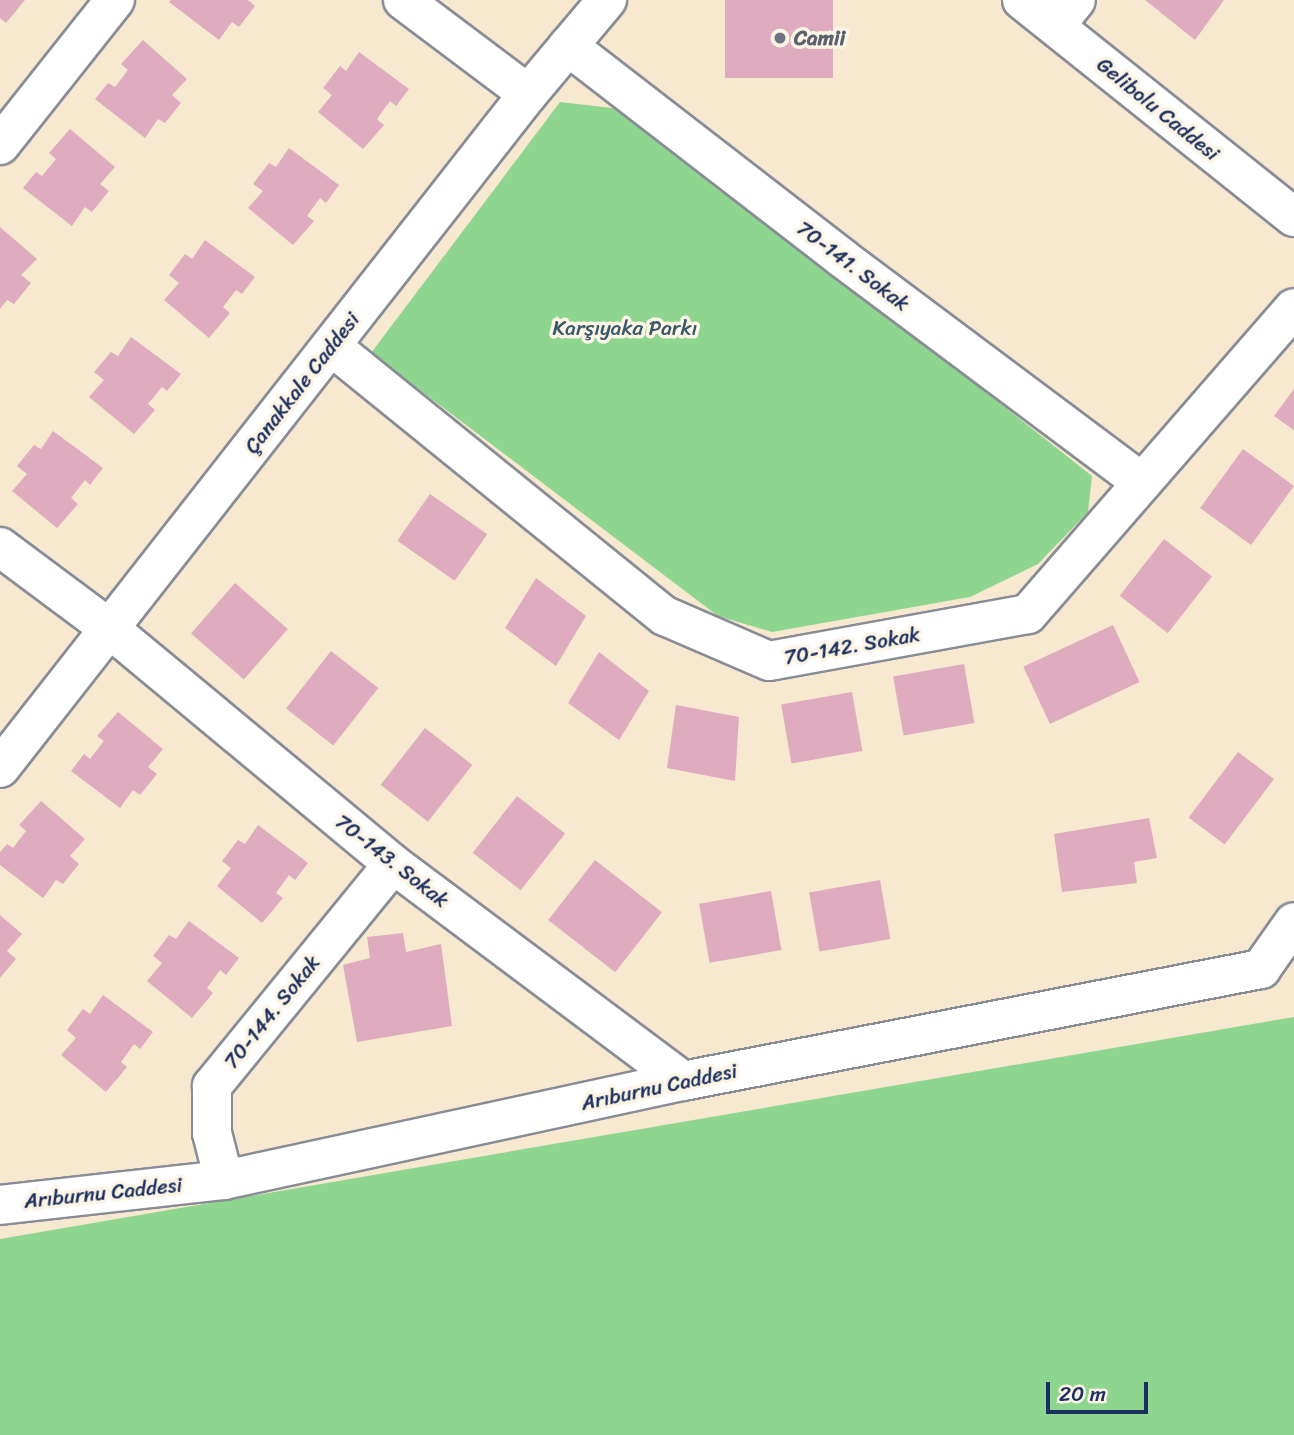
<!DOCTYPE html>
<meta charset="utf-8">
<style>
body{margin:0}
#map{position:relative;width:1294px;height:1435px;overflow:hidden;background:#f7e8d0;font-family:Sriracha,sans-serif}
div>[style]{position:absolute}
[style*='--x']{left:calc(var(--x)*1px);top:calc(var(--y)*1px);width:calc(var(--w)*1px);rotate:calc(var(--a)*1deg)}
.green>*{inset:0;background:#8ed58f}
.building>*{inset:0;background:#deacbe;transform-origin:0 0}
.roads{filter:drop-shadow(2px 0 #898c97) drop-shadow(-2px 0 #898c97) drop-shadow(0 2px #898c97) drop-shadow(0 -2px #898c97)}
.street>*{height:38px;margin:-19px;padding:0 19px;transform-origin:19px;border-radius:19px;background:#fff}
.dots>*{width:19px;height:19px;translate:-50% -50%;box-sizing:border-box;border:4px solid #fcf5e5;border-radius:50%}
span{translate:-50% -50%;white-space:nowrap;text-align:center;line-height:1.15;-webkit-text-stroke:7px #fcf5e5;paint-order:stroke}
.worship-label{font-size:21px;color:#5b616d;font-weight:700}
.left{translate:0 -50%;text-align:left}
.street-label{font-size:21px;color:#1b2f5e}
.park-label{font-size:21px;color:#38586a}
.scale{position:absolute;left:1046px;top:1382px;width:102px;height:32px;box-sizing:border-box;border:4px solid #1b2f5e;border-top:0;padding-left:9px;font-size:21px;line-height:24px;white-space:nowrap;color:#1b2f5e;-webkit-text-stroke:5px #fcf5e5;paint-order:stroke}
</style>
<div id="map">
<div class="green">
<div style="clip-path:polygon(560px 102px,629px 110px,1092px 476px,1088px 512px,1038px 564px,970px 597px,772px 632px,718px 616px,371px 353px)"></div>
<div style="clip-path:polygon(1294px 1017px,1294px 1435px,0 1435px,0 1239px)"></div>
</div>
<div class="building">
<div style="clip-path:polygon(0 0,25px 0,6px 23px,0 18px)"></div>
<div style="clip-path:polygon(171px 0,248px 0,255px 6px,239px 27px,232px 22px,219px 40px,169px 2px)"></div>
<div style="left:725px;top:0;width:108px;height:78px"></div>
<div style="clip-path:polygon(1145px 0,1224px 0,1195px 40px)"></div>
<div style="clip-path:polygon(143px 40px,187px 79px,172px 95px,181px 103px,165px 123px,158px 119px,145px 138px,95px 99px,108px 83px,115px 87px,128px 70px,121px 64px)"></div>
<div style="clip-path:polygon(359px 52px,409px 89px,396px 106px,390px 101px,377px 119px,384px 125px,363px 149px,318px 112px,332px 95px,323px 88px,340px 66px,346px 71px)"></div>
<div style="clip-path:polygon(70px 129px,115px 167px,100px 184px,109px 191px,92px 212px,85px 207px,72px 226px,23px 188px,36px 172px,42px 176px,56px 159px,49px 153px)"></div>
<div style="clip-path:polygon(289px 148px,339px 185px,326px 203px,320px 198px,307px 216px,314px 221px,293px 245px,248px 208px,263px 191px,253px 184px,269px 163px,276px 167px)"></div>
<div style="clip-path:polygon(0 227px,37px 259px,21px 275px,31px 283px,14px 304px,7px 300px,0 309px)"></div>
<div style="clip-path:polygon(205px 240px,255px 277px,242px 294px,236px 290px,223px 307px,230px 313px,209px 338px,164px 300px,179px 283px,169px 275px,185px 254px,192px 259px)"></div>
<div style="clip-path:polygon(131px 337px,181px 374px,167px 391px,162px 387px,148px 404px,155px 410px,134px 434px,89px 397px,104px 380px,94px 372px,111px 352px,118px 356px)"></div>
<div style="clip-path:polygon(1294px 389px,1294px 430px,1274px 416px)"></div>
<div style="clip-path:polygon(53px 431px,103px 468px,90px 485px,85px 480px,71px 498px,78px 504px,57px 528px,12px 491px,27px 474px,17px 466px,34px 445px,41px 449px)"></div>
<div style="left:1243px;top:449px;width:63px;height:73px;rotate:36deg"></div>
<div style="left:430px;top:494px;width:70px;height:57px;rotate:35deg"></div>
<div style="left:1164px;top:539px;width:61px;height:72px;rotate:38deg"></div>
<div style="clip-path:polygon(536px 578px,586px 616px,556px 666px,505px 628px)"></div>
<div style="left:235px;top:583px;width:70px;height:67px;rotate:41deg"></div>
<div style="left:1113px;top:625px;width:63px;height:99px;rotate:65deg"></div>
<div style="left:331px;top:651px;width:60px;height:73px;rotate:38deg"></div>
<div style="clip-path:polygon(599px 652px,649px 691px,619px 740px,568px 703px)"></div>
<div style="left:964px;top:664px;width:60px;height:72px;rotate:80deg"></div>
<div style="left:852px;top:692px;width:60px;height:72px;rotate:80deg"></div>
<div style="clip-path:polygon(676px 705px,739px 717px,735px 781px,667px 768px)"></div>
<div style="clip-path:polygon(118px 712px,163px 749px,148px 767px,157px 774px,140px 795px,133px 790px,120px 808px,71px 771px,84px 754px,90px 759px,104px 741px,97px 736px)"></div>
<div style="left:425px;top:728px;width:60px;height:72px;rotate:38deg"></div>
<div style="left:1238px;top:752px;width:45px;height:82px;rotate:37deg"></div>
<div style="left:517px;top:796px;width:61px;height:72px;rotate:38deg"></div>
<div style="clip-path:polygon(41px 801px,85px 839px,70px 856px,79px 864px,63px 884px,56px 880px,43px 898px,0 865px,0 852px,7px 844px,13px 848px,26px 831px,19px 825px)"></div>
<div style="clip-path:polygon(1149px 818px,1157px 858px,1134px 862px,1137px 883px,1062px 892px,1054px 834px)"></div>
<div style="clip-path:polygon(258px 825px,308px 863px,295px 880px,289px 875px,276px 893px,283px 898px,262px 923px,217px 886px,231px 868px,222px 861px,238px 840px,245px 844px)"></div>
<div style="left:595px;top:860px;width:85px;height:76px;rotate:38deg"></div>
<div style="left:880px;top:880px;width:60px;height:72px;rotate:80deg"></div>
<div style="left:771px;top:891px;width:60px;height:73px;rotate:80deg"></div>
<div style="clip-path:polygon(0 915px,22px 934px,7px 951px,16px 959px,0 978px)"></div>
<div style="clip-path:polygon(189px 921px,239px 958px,226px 975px,220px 970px,207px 988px,213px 993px,192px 1018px,147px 981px,162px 963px,153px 956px,169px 935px,176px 939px)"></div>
<div style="clip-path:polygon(403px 933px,406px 952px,441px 944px,452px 1026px,357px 1042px,343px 965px,370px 958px,367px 937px)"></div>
<div style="clip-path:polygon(103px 995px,153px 1032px,140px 1049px,134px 1044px,121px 1062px,127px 1067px,106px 1092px,61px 1055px,76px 1038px,67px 1030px,83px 1009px,90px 1014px)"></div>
</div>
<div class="roads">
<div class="street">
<div style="--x:403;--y:0;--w:156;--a:36.9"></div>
<div style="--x:1022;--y:0;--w:348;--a:38.6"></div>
<div style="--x:1055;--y:26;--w:33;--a:-51"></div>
<div style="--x:568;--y:46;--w:346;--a:37.7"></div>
<div style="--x:842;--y:258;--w:374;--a:36.8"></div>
<div style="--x:0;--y:145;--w:185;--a:-51.6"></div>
<div style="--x:331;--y:346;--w:429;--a:39"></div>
<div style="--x:665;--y:616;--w:113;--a:23.4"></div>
<div style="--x:769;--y:661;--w:263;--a:-10.3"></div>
<div style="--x:1028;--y:614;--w:405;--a:-49"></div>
<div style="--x:0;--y:547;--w:137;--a:36.7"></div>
<div style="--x:110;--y:629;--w:368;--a:39.7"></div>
<div style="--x:393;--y:864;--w:362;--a:36.8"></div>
<div style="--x:0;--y:768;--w:856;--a:-51.93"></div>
<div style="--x:528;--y:94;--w:123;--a:-50"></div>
<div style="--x:224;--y:1180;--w:49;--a:-104.3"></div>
<div style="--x:212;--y:1133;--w:47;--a:-90"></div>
<div style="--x:212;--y:1086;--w:286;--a:-50.8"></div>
<div style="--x:0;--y:1205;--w:225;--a:-6.4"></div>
<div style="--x:224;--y:1180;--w:470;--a:-12.2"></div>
<div style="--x:683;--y:1081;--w:589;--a:-10.97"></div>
<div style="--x:1261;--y:969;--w:57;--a:-54.9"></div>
</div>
</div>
<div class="dots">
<div style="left:780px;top:38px;background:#6b7280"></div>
</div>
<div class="worship-label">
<span class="left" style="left:794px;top:38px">Camii</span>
</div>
<div class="street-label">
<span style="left:1158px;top:109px;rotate:39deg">Gelibolu Caddesi</span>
<span style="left:853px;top:266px;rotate:37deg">70-141. Sokak</span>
<span style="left:302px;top:383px;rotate:-52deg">Çanakkale Caddesi</span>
<span style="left:852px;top:646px;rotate:-10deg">70-142. Sokak</span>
<span style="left:392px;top:861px;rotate:38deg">70-143. Sokak</span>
<span style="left:272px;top:1012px;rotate:-51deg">70-144. Sokak</span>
<span style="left:659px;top:1087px;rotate:-12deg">Arıburnu Caddesi</span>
<span style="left:103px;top:1193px;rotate:-6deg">Arıburnu Caddesi</span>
</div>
<div class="park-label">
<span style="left:625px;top:328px">Karşıyaka Parkı</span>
</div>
<div class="scale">20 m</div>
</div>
